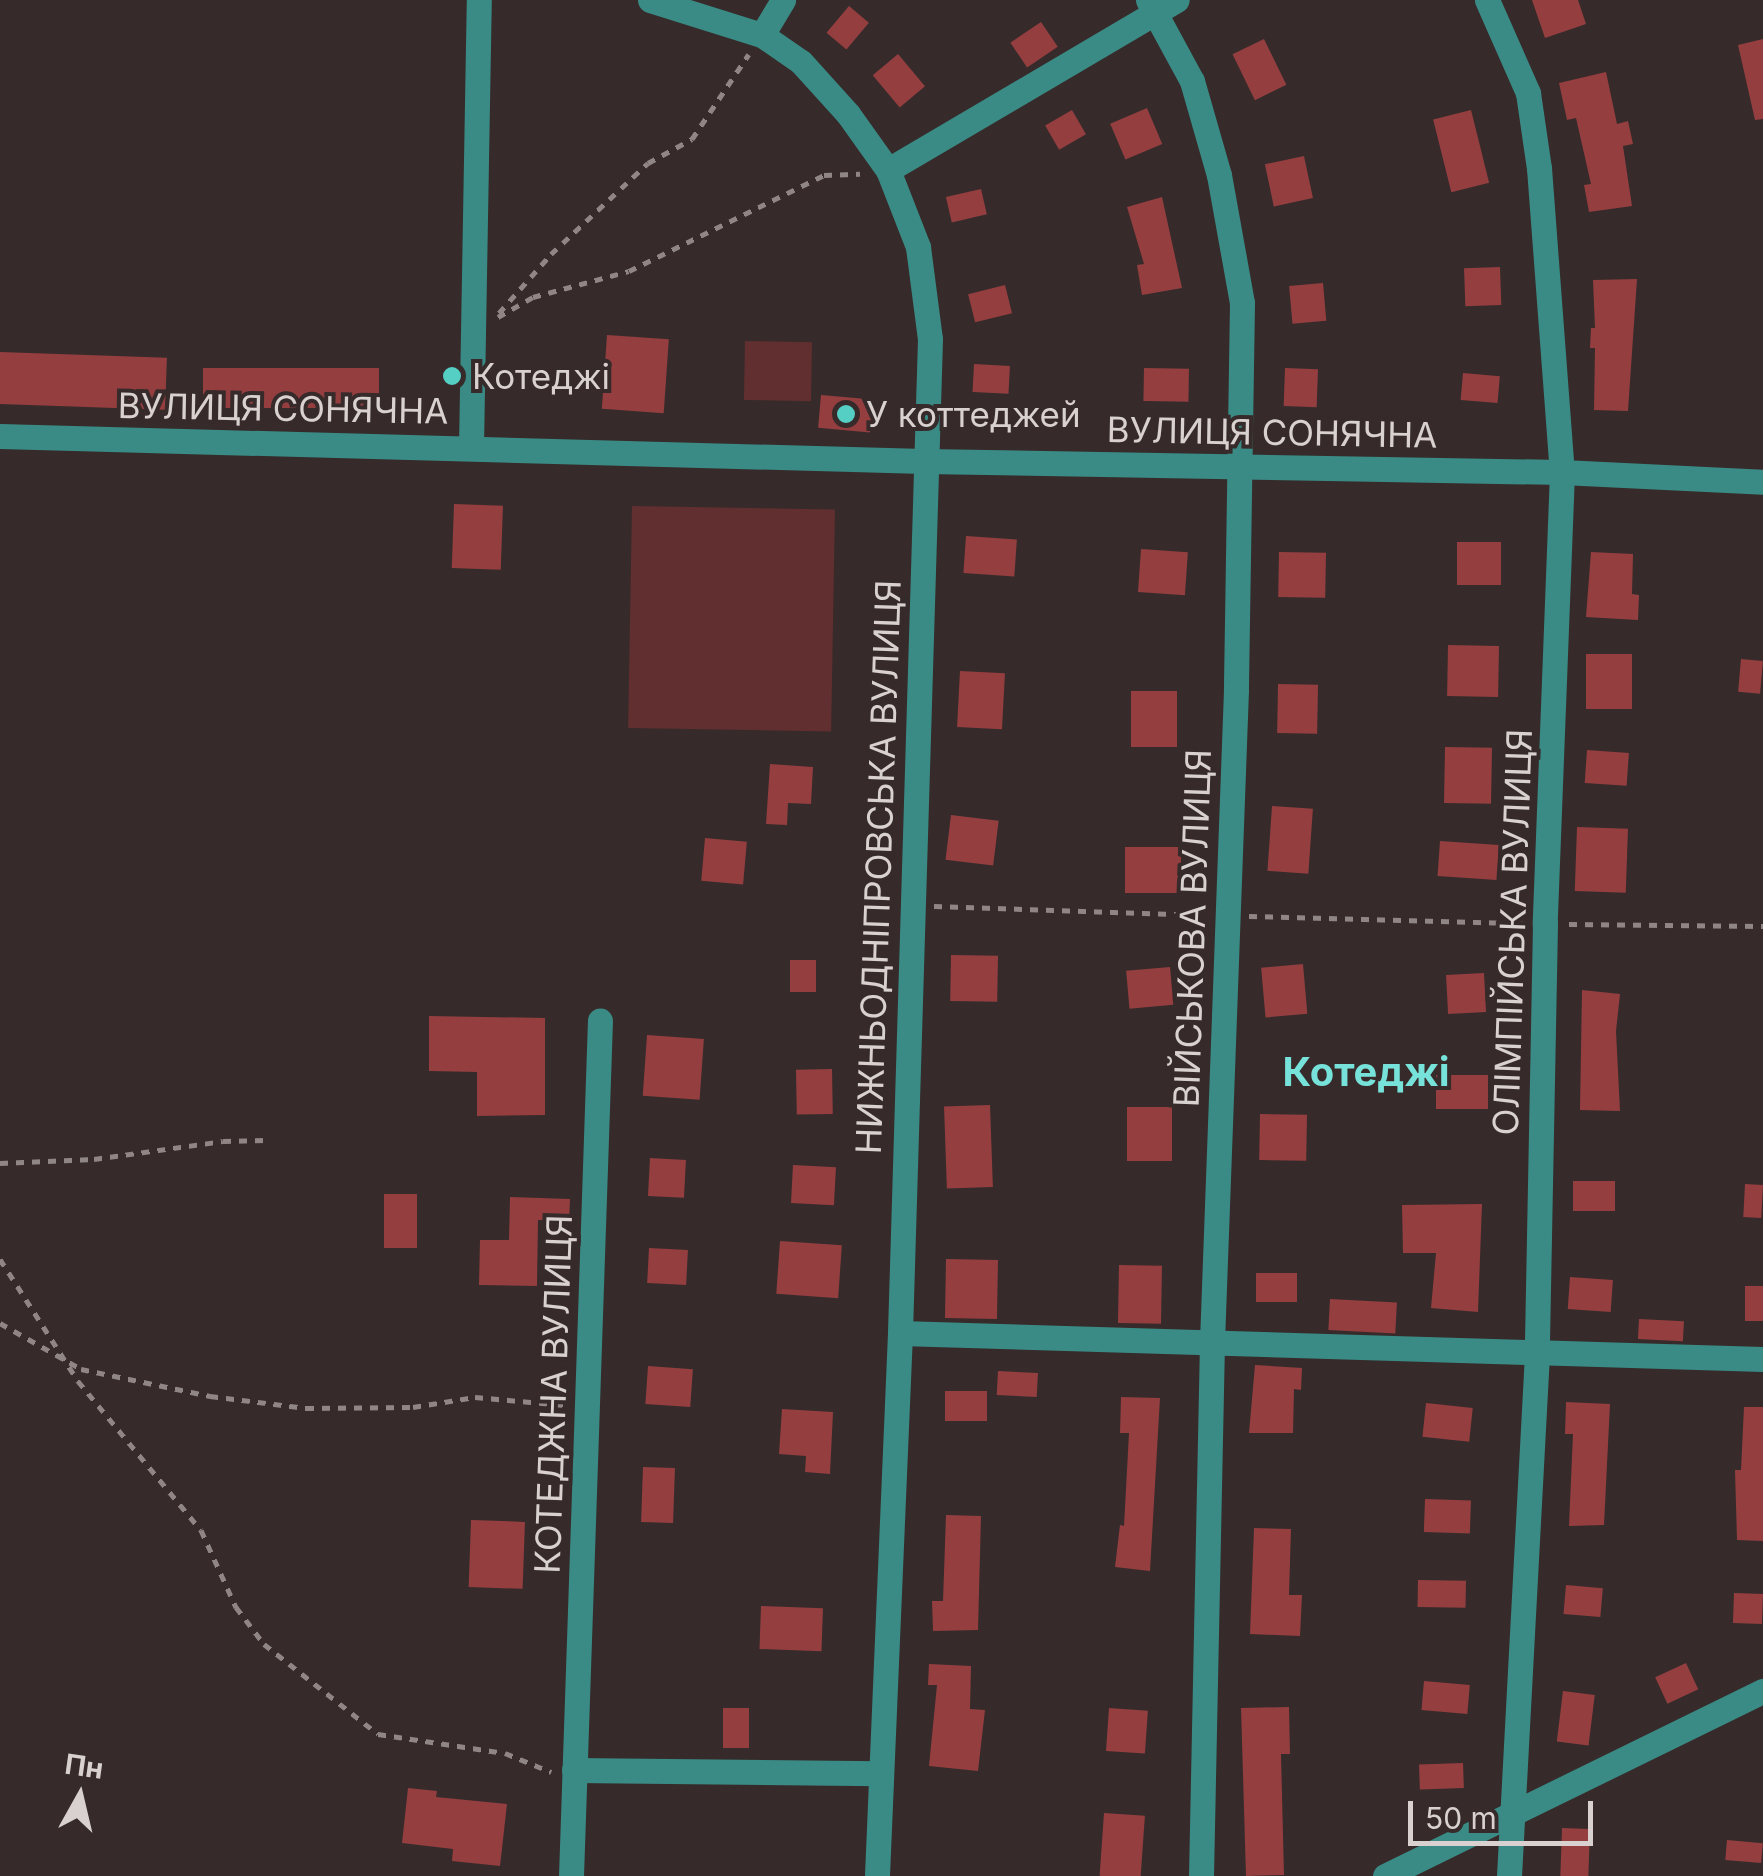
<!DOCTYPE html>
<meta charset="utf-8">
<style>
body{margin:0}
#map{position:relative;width:1763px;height:1876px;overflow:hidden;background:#362b2a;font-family:Inter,sans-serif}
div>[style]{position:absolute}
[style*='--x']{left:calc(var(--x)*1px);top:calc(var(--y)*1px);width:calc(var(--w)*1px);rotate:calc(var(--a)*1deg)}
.green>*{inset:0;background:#612f2f;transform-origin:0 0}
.building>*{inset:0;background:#943e40;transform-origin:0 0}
.path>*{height:5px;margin-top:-2.5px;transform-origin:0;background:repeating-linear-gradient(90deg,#8f8685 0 8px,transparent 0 16px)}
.minor>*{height:25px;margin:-12.5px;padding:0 12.5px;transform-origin:12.5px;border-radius:12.5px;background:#3a8b85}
.dots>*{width:28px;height:28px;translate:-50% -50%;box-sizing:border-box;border:5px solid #362b2a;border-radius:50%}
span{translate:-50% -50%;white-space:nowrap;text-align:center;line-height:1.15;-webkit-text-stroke:8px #362b2a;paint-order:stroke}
.poi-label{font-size:35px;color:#d8d1d0}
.left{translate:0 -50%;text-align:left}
.street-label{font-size:35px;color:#d8d1d0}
.quarter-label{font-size:40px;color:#77e2d9;font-weight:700}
.north{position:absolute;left:30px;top:1746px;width:100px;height:100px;-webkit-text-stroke:8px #362b2a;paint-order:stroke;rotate:8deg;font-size:28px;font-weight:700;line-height:40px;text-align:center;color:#d8d1d0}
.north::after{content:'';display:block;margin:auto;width:35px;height:45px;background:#d8d1d0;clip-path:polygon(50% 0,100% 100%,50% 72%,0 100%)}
.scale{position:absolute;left:1408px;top:1801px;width:185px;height:45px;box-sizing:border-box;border:5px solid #d8d1d0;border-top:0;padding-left:12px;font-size:30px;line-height:35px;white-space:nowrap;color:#d8d1d0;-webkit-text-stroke:8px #362b2a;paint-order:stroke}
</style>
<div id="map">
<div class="green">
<div style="left:745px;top:341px;width:67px;height:59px;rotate:1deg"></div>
<div style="left:632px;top:506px;width:203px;height:222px;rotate:1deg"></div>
</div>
<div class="building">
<div style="clip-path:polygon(1532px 0,1578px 0,1586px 24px,1545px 38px)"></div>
<div style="left:849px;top:6px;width:26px;height:35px;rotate:40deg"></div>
<div style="left:1041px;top:22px;width:30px;height:37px;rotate:56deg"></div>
<div style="left:1264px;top:39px;width:51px;height:35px;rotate:64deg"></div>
<div style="clip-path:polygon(1763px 39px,1763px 119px,1755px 120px,1738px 45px)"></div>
<div style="left:898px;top:54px;width:42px;height:33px;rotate:50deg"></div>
<div style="clip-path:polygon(1606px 72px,1617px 124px,1628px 121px,1633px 144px,1623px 146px,1632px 206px,1589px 212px,1584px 185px,1591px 184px,1576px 118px,1567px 120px,1559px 83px)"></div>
<div style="left:1147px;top:108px;width:39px;height:40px;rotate:67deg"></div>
<div style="left:1072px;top:110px;width:28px;height:31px;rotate:60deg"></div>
<div style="left:1471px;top:110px;width:75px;height:39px;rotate:76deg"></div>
<div style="left:1304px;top:156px;width:43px;height:40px;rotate:78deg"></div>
<div style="left:981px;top:189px;width:26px;height:36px;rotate:77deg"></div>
<div style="clip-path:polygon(1162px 197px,1182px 288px,1142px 295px,1137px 265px,1144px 264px,1127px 207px)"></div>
<div style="left:1500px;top:267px;width:38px;height:36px;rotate:88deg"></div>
<div style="clip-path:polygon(1637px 279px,1628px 411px,1594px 410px,1595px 348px,1590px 348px,1591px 328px,1595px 328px,1593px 280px)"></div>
<div style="left:1323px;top:283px;width:38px;height:34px;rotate:85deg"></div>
<div style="left:1005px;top:285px;width:29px;height:38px;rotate:76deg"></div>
<div style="left:607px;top:335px;width:62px;height:74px;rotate:4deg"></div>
<div style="left:0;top:352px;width:167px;height:52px;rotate:2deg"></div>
<div style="left:974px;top:364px;width:36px;height:28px;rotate:3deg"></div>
<div style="left:203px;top:368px;width:176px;height:40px"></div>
<div style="left:1144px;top:368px;width:45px;height:33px;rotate:1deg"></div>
<div style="left:1285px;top:368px;width:33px;height:38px;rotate:2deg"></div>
<div style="left:1463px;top:373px;width:37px;height:27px;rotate:5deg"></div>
<div style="left:821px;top:395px;width:52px;height:33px;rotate:5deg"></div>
<div style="left:454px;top:504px;width:49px;height:64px;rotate:2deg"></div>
<div style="left:966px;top:536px;width:51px;height:37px;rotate:4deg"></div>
<div style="left:1457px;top:542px;width:44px;height:43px"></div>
<div style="left:1141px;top:549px;width:47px;height:43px;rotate:4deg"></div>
<div style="left:1279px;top:552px;width:47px;height:45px;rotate:1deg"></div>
<div style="clip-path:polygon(1591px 552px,1633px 554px,1632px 594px,1639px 595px,1638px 620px,1586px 617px)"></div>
<div style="left:1448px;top:645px;width:51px;height:51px;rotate:1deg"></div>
<div style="left:1586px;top:654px;width:46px;height:55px"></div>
<div style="left:1741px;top:659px;width:22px;height:33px;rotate:5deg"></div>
<div style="left:960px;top:671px;width:45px;height:56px;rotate:3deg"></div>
<div style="left:1278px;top:684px;width:40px;height:49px;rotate:1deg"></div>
<div style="left:1131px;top:691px;width:46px;height:56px"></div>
<div style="left:1445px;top:747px;width:47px;height:56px;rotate:1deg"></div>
<div style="left:1587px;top:750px;width:42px;height:33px;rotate:4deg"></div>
<div style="clip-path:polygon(770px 764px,813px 767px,811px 804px,788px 803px,787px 825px,766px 824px)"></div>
<div style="left:1272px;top:806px;width:41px;height:65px;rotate:4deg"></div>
<div style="left:951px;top:815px;width:48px;height:45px;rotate:7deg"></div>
<div style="left:1577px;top:827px;width:51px;height:64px;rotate:2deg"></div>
<div style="left:705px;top:838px;width:42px;height:43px;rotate:5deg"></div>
<div style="left:1440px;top:841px;width:59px;height:35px;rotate:4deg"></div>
<div style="left:1125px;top:847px;width:56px;height:46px"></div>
<div style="left:951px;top:955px;width:47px;height:46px;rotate:1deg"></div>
<div style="left:790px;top:960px;width:26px;height:32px"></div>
<div style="left:1303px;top:964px;width:50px;height:42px;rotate:85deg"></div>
<div style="left:1170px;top:967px;width:38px;height:44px;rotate:85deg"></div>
<div style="left:1484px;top:973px;width:39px;height:38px;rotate:87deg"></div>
<div style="clip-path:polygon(1582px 990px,1620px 994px,1616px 1031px,1620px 1111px,1580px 1110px)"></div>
<div style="clip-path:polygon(429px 1016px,545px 1018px,545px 1115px,477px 1116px,477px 1072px,429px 1071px)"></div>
<div style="left:647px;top:1035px;width:57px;height:61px;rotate:4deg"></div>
<div style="left:832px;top:1069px;width:45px;height:36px;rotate:89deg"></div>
<div style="left:1436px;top:1075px;width:52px;height:34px"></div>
<div style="left:990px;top:1105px;width:82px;height:46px;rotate:88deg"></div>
<div style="left:1127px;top:1107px;width:45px;height:54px"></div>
<div style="left:1260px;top:1114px;width:47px;height:46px;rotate:1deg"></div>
<div style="left:650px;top:1158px;width:36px;height:38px;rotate:3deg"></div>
<div style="left:793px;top:1165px;width:43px;height:38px;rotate:3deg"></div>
<div style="left:1615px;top:1181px;width:30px;height:42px;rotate:90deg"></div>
<div style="left:1745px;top:1184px;width:18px;height:33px;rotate:3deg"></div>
<div style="left:384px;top:1194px;width:33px;height:54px"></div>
<div style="clip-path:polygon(510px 1197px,570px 1199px,569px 1221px,538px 1220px,537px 1286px,479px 1285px,480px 1240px,509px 1240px)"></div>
<div style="clip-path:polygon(1482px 1204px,1478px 1312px,1431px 1308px,1436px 1253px,1403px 1253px,1402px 1205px)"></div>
<div style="left:780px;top:1241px;width:62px;height:53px;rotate:4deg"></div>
<div style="left:649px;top:1248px;width:39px;height:35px;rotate:3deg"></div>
<div style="left:946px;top:1259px;width:52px;height:59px;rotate:1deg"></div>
<div style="left:1119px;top:1265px;width:43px;height:58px;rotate:1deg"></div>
<div style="left:1256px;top:1273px;width:41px;height:29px"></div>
<div style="left:1570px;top:1277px;width:43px;height:32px;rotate:4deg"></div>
<div style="left:1745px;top:1286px;width:18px;height:35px"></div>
<div style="left:1330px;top:1299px;width:67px;height:31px;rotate:3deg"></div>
<div style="left:1639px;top:1319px;width:45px;height:20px;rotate:3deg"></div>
<div style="clip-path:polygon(1255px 1365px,1302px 1368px,1301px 1390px,1294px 1389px,1293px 1433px,1249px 1433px)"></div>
<div style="left:648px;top:1366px;width:45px;height:38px;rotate:4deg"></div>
<div style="left:998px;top:1371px;width:40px;height:24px;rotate:3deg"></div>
<div style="left:945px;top:1391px;width:42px;height:30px"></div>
<div style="clip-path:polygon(1121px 1397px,1160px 1398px,1150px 1571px,1115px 1567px,1120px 1525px,1124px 1526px,1129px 1433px,1120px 1433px)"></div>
<div style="clip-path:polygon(1566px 1402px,1610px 1404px,1604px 1525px,1569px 1526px,1573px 1434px,1565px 1434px)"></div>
<div style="left:1426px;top:1403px;width:47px;height:34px;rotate:6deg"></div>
<div style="clip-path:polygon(1744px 1407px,1763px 1407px,1763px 1541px,1737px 1540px,1735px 1470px,1741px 1470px)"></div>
<div style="clip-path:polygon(782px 1409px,833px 1412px,830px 1474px,805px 1472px,806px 1456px,779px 1454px)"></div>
<div style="left:643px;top:1467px;width:32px;height:55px;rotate:2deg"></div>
<div style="left:1425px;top:1499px;width:46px;height:33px;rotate:2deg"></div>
<div style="clip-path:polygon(946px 1515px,981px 1516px,978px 1630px,933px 1631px,932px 1601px,943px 1601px)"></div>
<div style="left:471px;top:1520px;width:54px;height:67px;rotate:2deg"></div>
<div style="clip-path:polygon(1254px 1528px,1291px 1529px,1289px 1595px,1302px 1595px,1300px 1636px,1250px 1634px)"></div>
<div style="left:1418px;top:1580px;width:48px;height:27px;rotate:1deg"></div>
<div style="left:1566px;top:1585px;width:37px;height:29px;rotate:5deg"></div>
<div style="left:1734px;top:1593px;width:29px;height:30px;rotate:2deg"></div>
<div style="left:761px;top:1606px;width:62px;height:43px;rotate:2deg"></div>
<div style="left:1686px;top:1663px;width:29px;height:34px;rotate:65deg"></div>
<div style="clip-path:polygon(929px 1664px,971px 1666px,970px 1709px,985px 1710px,978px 1771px,929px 1766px,937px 1685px,928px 1685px)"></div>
<div style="left:1424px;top:1681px;width:46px;height:29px;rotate:5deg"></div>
<div style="left:1563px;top:1691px;width:32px;height:51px;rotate:7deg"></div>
<div style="clip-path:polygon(1289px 1707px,1290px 1754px,1281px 1754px,1284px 1875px,1246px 1876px,1241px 1708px)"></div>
<div style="left:723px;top:1708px;width:26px;height:40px"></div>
<div style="left:1109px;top:1708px;width:39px;height:43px;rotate:4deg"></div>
<div style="left:1463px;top:1763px;width:25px;height:44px;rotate:88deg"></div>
<div style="clip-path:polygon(408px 1788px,437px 1791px,436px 1797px,507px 1804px,500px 1866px,452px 1861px,453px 1849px,402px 1843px)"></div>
<div style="left:1104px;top:1813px;width:41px;height:63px;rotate:4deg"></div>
<div style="left:1562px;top:1828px;width:28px;height:48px;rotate:2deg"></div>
<div style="left:1727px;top:1840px;width:36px;height:20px;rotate:5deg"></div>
</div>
<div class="path">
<div style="--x:499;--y:313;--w:79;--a:-48.6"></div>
<div style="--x:551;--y:254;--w:133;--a:-43.2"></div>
<div style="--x:648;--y:163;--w:50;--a:-28.6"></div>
<div style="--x:692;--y:139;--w:102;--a:-56.2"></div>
<div style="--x:498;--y:317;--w:40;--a:-29.7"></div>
<div style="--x:533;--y:297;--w:99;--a:-15.2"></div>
<div style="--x:629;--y:271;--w:217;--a:-26.2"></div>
<div style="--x:824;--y:175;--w:36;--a:-2"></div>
<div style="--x:934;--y:906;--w:269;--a:1.9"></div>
<div style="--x:1249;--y:916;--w:274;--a:1.5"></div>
<div style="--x:1569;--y:924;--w:194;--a:0.6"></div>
<div style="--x:0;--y:1163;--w:94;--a:-2.4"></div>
<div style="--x:94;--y:1159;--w:130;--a:-7.9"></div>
<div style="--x:223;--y:1141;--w:44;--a:-1.3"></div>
<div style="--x:0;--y:1259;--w:145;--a:57.4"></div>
<div style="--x:78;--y:1381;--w:193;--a:50.5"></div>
<div style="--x:201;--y:1530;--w:85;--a:65.6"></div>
<div style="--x:236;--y:1607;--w:46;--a:52.9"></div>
<div style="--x:264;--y:1644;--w:145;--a:38.3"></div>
<div style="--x:378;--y:1734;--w:128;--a:8.5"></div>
<div style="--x:505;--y:1753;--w:50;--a:22.4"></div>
<div style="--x:0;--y:1323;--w:93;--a:29.6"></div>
<div style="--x:81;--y:1369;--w:132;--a:11.8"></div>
<div style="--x:210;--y:1396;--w:97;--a:7.1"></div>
<div style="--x:306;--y:1408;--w:107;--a:-0.5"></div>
<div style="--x:413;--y:1407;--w:63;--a:-9.2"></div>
<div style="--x:475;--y:1397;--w:90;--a:5.1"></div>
</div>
<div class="minor">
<div style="--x:650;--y:0;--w:117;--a:17.4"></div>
<div style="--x:762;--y:35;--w:47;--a:34.7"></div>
<div style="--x:801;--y:62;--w:70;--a:47.9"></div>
<div style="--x:848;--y:114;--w:69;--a:54.5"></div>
<div style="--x:888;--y:170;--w:83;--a:68.7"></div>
<div style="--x:918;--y:247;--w:93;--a:82.6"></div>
<div style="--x:930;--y:339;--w:994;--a:91.73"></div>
<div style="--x:900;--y:1333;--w:543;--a:92.43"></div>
<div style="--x:1148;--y:0;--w:92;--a:61.5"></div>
<div style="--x:1192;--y:81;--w:98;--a:74"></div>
<div style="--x:1219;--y:175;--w:130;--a:79.8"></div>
<div style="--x:1242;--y:303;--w:387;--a:90.9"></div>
<div style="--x:1236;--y:690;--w:652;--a:92.11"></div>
<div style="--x:1212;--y:1342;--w:534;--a:91.18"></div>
<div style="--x:1487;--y:0;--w:102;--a:66.2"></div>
<div style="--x:1528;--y:93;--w:76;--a:81.7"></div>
<div style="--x:1539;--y:168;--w:305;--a:85.7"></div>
<div style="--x:1562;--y:472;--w:452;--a:92.2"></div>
<div style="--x:1545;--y:924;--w:430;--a:91.1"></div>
<div style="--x:1537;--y:1354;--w:523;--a:93.07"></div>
<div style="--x:762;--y:35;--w:41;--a:-59"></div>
<div style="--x:888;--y:170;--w:335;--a:-30.5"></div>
<div style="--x:0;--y:436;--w:924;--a:1.55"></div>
<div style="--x:924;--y:461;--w:638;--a:0.99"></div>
<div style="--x:1562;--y:472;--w:201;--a:2.8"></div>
<div style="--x:471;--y:447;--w:447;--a:-89"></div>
<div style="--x:900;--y:1333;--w:863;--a:1.73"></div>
<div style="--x:574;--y:1770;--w:306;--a:0.6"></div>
<div style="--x:571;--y:1876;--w:856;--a:-88.06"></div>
<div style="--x:1385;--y:1876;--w:421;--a:-26.1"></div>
</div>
<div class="dots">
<div style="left:452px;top:376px;background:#55cec4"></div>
<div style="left:846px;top:414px;background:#55cec4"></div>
</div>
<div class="poi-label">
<span class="left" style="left:472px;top:376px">Котеджі</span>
<span class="left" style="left:866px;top:414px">У коттеджей</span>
</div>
<div class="street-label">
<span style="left:283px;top:408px;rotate:1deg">ВУЛИЦЯ СОНЯЧНА</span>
<span style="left:1272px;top:432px;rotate:1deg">ВУЛИЦЯ СОНЯЧНА</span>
<span style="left:878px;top:867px;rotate:-88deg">НИЖНЬОДНІПРОВСЬКА ВУЛИЦЯ</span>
<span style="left:1192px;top:928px;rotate:-88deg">ВІЙСЬКОВА ВУЛИЦЯ</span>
<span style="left:1512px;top:932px;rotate:-88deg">ОЛІМПІЙСЬКА ВУЛИЦЯ</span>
<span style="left:553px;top:1394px;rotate:-88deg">КОТЕДЖНА ВУЛИЦЯ</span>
</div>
<div class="quarter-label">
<span style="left:1366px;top:1072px">Котеджі</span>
</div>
<div class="north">Пн</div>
<div class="scale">50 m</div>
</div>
